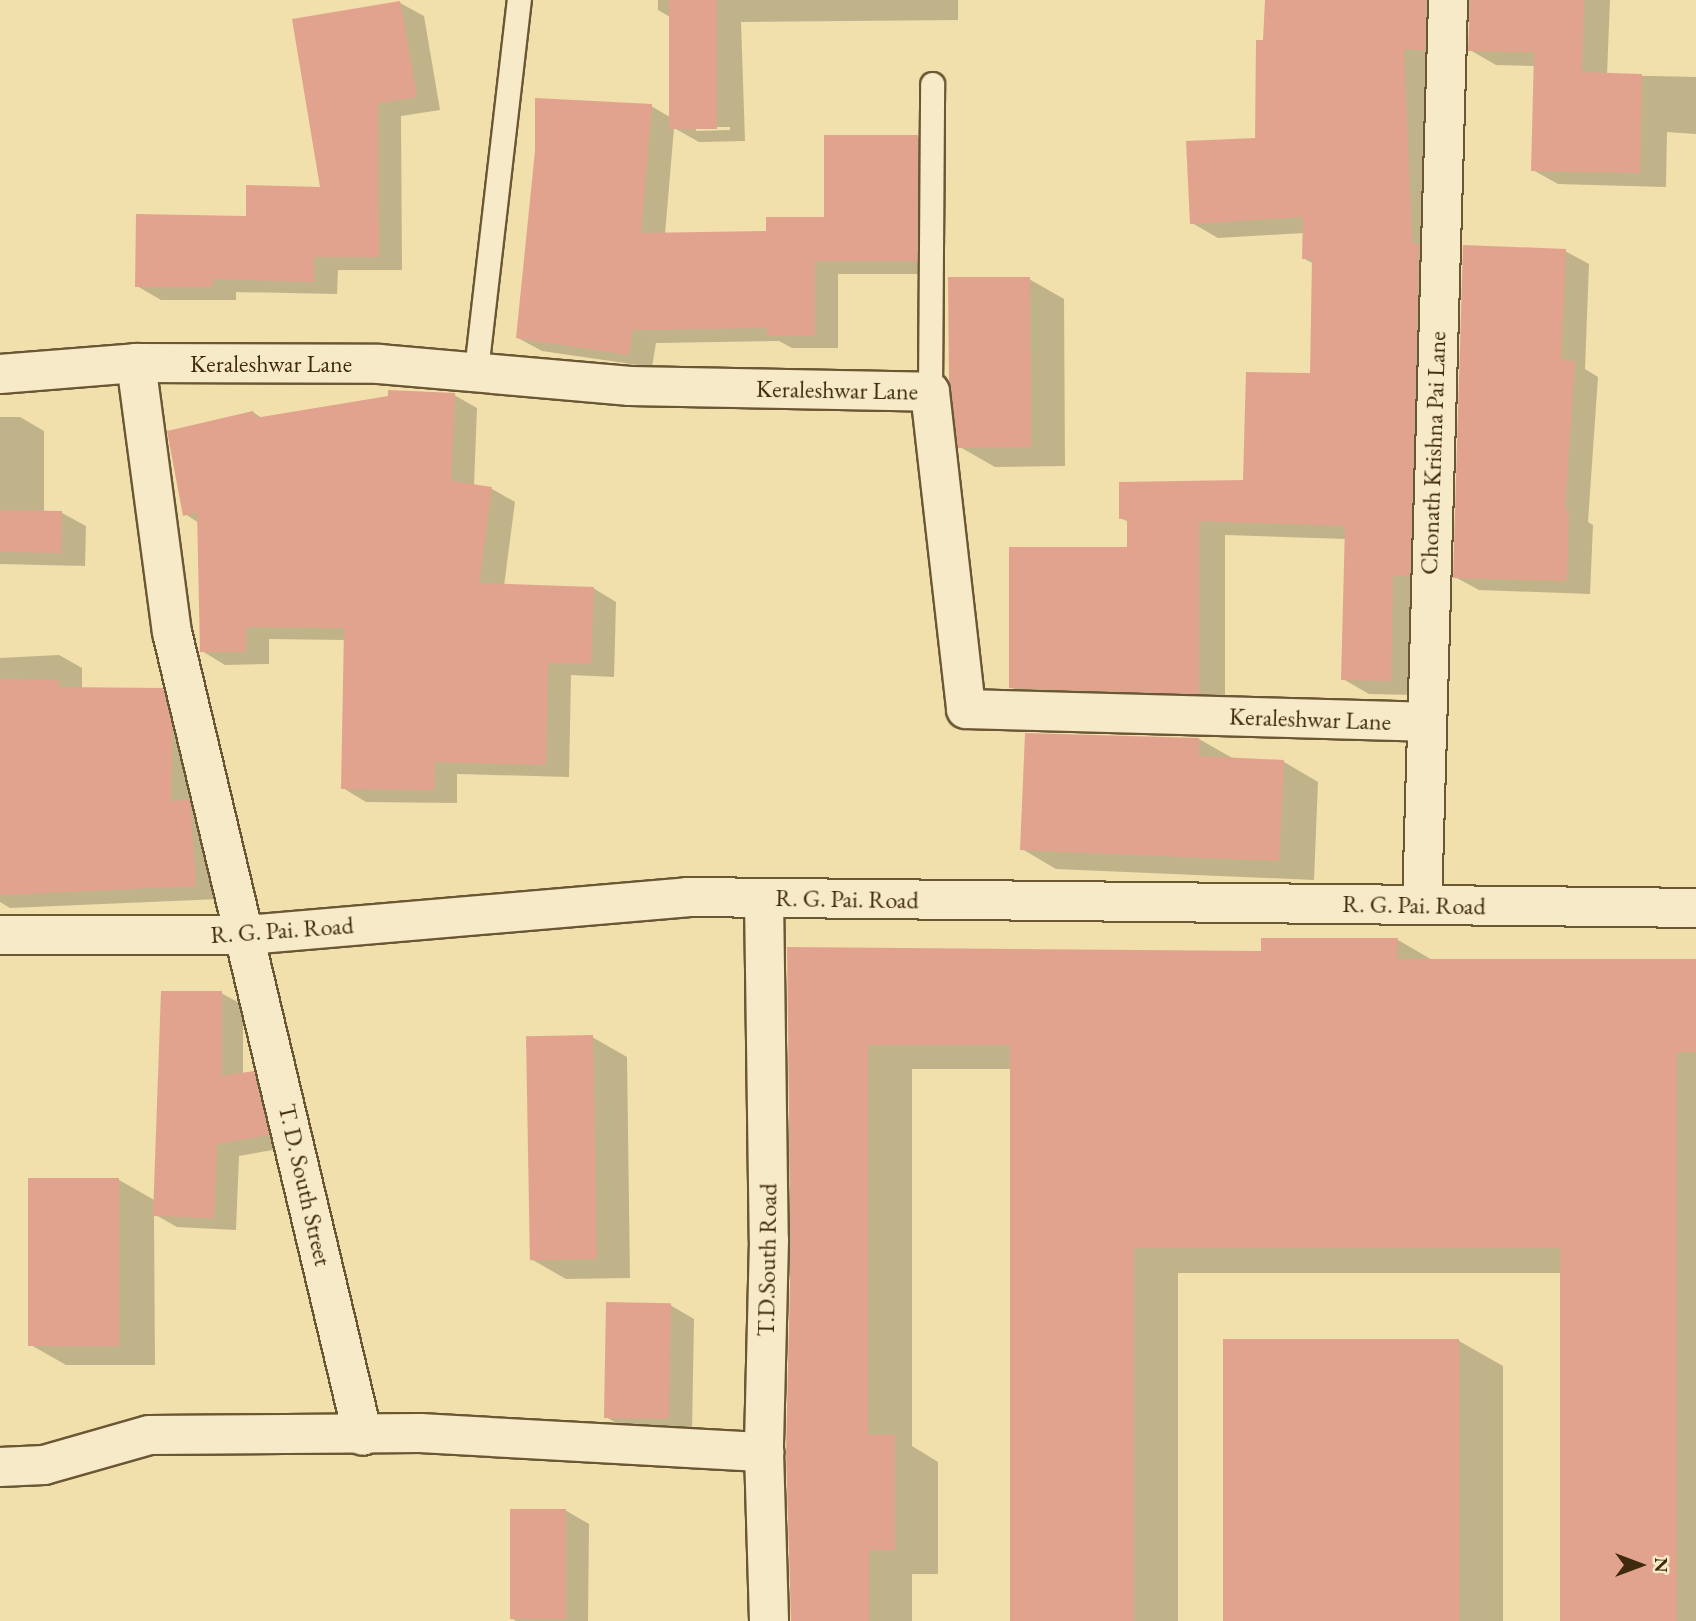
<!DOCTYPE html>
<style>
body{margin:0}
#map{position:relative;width:1696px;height:1621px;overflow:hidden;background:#f1dfac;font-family:"EB Garamond",serif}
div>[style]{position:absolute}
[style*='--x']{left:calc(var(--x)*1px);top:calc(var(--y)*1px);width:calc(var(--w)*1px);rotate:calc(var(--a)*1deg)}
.shadow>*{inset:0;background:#0003}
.building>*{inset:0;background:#e2a38e;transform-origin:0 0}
.roads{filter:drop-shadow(2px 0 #6c5735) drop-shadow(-2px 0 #6c5735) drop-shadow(0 2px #6c5735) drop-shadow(0 -2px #6c5735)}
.service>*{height:23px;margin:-11.5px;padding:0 11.5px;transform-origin:11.5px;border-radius:11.5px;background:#f6eac9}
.minor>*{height:38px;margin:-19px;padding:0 19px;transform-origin:19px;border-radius:19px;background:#f6eac9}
.tertiary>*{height:38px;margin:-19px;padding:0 19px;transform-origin:19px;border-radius:19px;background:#f6eac9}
span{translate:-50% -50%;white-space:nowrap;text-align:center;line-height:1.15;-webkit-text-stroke:5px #f6eac9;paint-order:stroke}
.street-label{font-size:24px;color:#402a0d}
.north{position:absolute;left:1605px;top:1530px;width:70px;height:70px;-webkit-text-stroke:5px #f6eac9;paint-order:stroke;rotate:90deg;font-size:19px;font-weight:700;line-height:28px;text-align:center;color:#402a0d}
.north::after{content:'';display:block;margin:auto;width:24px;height:32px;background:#402a0d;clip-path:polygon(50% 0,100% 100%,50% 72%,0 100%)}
</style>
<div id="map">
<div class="shadow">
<div style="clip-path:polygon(evenodd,658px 0,958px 0,958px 20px,741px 22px,745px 141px,699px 142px,674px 128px,665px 234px,768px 233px,825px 219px,917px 137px,941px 150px,940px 274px,838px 274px,838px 348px,792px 348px,779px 341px,656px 343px,652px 367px,542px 351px,518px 338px,651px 106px,675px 120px,672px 18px,658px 10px,658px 0,696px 127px,730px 127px,730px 130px,696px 131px,696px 127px)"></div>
<div style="clip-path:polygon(1267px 0,1460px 0,1416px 695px,1369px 694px,1343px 679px,1346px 539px,1225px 535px,1225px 708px,1036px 702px,1011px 687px,1129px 548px,1129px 522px,1120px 518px,1245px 482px,1312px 375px,1314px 264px,1303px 258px,1304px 233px,1218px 238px,1192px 223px,1256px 140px)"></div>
<div style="clip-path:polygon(1469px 0,1610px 0,1607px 75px,1696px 77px,1696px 134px,1667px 132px,1666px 187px,1558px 184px,1533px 170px,1535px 66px,1496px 65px,1470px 50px)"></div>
<div style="clip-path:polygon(400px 3px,424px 16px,440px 110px,401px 116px,402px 270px,338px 270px,337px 294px,236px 292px,236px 300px,161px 300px,137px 286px,247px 217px,322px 189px)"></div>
<div style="clip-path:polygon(1565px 251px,1589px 264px,1585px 369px,1598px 377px,1588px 522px,1593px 525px,1590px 594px,1479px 590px,1455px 577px)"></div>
<div style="clip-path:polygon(1029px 279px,1064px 299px,1065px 466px,995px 467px,960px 447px)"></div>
<div style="clip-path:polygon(454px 395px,477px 408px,474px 486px,492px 489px,515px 502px,504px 586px,593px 588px,616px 602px,614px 677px,571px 675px,569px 777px,457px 774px,457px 803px,366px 802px,343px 788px,345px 640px,269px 639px,269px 664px,225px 665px,202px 651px,199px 523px,185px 514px,253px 412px,263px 419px)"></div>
<div style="clip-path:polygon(0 417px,20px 417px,44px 431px,44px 512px,62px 513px,86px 526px,85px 566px,0 564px)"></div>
<div style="clip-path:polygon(59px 655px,82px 668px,82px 689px,162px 690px,186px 703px,219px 899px,10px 908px,0 902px,0 658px)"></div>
<div style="clip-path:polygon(1199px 739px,1234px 759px,1284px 762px,1318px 782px,1314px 880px,1056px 869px,1022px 849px)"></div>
<div style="clip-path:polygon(1398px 940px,1434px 961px,1696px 961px,1696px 1621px,1562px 1621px,1562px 1273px,1178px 1273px,1178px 1621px,1011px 1621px,1011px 1069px,912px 1069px,912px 1446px,938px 1462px,938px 1574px,912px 1574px,912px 1621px,792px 1621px,788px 949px,1263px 953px)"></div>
<div style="clip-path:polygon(221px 993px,243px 1005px,243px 1074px,253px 1072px,275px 1085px,290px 1147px,239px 1156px,236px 1230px,177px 1227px,154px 1214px,155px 1365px,66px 1365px,31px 1345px,119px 1180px,156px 1201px)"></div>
<div style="clip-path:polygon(592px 1037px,627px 1057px,630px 1278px,566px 1279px,531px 1259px)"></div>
<div style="clip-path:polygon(670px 1305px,694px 1319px,692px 1432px,630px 1431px,606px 1417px)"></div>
<div style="clip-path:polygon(1459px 1341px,1503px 1366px,1503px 1621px,1225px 1621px)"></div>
<div style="clip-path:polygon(565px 1510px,589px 1524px,588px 1621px,516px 1621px,511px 1618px)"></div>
</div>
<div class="building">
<div style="left:669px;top:0;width:48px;height:129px"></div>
<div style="clip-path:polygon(1265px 0,1426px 0,1425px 50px,1404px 49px,1412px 243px,1419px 244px,1410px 576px,1393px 576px,1391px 681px,1341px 680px,1345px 526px,1199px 521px,1199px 694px,1009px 688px,1009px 547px,1127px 547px,1127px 519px,1119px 519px,1119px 482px,1243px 480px,1246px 372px,1310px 373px,1312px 259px,1302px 259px,1303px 217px,1190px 224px,1186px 141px,1255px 138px,1256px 40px,1263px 40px)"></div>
<div style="clip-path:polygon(1470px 0,1584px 0,1582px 72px,1642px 74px,1640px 173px,1531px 171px,1534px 52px,1468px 51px)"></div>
<div style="clip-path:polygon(400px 1px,417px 97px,378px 103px,379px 257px,314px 257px,314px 282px,213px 279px,212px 287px,135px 287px,136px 214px,246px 216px,246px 185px,320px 187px,292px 19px)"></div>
<div style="clip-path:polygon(535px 98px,652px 104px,641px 233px,766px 231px,766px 217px,824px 217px,824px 135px,918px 135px,917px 261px,815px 261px,815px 336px,767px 336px,767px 328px,632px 330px,629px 355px,516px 338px,535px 151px)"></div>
<div style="clip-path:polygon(1463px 245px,1566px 249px,1561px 360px,1575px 361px,1565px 509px,1569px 509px,1567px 581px,1453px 578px)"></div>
<div style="clip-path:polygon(948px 277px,1030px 277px,1031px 447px,958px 448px,949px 381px)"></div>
<div style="clip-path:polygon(388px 390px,455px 393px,451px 481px,492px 487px,479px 583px,594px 587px,591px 664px,548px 663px,546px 765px,435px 762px,434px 790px,341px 789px,344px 628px,246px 627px,246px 652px,200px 652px,197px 512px,183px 516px,167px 431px,253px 411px,255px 418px,388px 396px)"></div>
<div style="left:0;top:510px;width:62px;height:42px;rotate:1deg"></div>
<div style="clip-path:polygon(0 679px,59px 680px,59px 687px,163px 688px,172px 725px,171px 801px,190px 800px,196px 886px,0 895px)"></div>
<div style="clip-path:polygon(1025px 733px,1199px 738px,1199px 756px,1284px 760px,1279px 861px,1020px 850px)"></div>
<div style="clip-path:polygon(1261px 938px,1398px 938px,1397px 959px,1696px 959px,1696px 1052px,1677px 1052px,1677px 1621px,1560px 1621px,1560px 1248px,1134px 1248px,1134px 1621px,1010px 1621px,1010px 1045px,868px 1045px,868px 1435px,895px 1435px,895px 1550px,869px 1550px,869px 1621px,791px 1621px,786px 1452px,791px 1241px,787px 947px,1261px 951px)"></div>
<div style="clip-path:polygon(161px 991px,222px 991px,222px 1076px,254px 1071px,269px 1135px,217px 1144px,214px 1218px,153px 1216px)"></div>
<div style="left:593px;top:1035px;width:224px;height:67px;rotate:89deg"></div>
<div style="left:119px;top:1178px;width:168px;height:91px;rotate:90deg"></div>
<div style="left:606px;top:1302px;width:65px;height:116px;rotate:1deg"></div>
<div style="left:1223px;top:1339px;width:236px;height:282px"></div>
<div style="left:510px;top:1509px;width:56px;height:110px"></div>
</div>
<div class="roads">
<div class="service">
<div style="--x:476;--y:370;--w:372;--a:-83.4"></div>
<div style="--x:930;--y:392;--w:308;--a:-89.6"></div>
</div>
<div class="minor">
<div style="--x:136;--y:363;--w:271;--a:82.4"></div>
<div style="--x:172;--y:632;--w:826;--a:76.64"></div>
<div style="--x:0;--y:374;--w:136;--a:-4.6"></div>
<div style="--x:136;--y:363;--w:243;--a:0.2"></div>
<div style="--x:379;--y:364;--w:252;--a:5"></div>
<div style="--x:630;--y:386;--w:300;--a:1.1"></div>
<div style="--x:930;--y:392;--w:319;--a:83.5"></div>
<div style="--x:966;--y:709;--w:458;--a:1.6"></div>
<div style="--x:764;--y:898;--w:342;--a:89.2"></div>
<div style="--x:769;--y:1240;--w:212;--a:91.4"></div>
<div style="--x:764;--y:1452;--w:169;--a:88.3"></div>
<div style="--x:1422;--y:905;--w:905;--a:-88.35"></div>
<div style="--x:0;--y:1467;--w:44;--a:-2.6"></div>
<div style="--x:44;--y:1465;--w:109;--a:-15.9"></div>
<div style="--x:149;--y:1435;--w:271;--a:-0.4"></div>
<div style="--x:420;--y:1433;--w:345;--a:3.2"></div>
</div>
<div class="tertiary">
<div style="--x:0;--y:935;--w:247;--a:0"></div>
<div style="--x:247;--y:935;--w:442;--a:-4.9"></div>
<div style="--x:687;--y:897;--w:1009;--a:0.62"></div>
</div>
</div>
<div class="street-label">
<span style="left:271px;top:364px">Keraleshwar Lane</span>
<span style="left:837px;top:390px;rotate:1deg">Keraleshwar Lane</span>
<span style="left:1433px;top:453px;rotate:-88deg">Chonath Krishna Pai Lane</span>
<span style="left:1310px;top:719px;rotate:2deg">Keraleshwar Lane</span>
<span style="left:847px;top:899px;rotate:1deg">R. G. Pai. Road</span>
<span style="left:1414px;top:905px;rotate:1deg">R. G. Pai. Road</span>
<span style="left:282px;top:930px;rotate:-4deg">R. G. Pai. Road</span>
<span style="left:305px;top:1185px;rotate:77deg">T. D. South Street</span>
<span style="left:767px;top:1260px;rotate:-89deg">T.D.South Road</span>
</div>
<div class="north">N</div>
</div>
